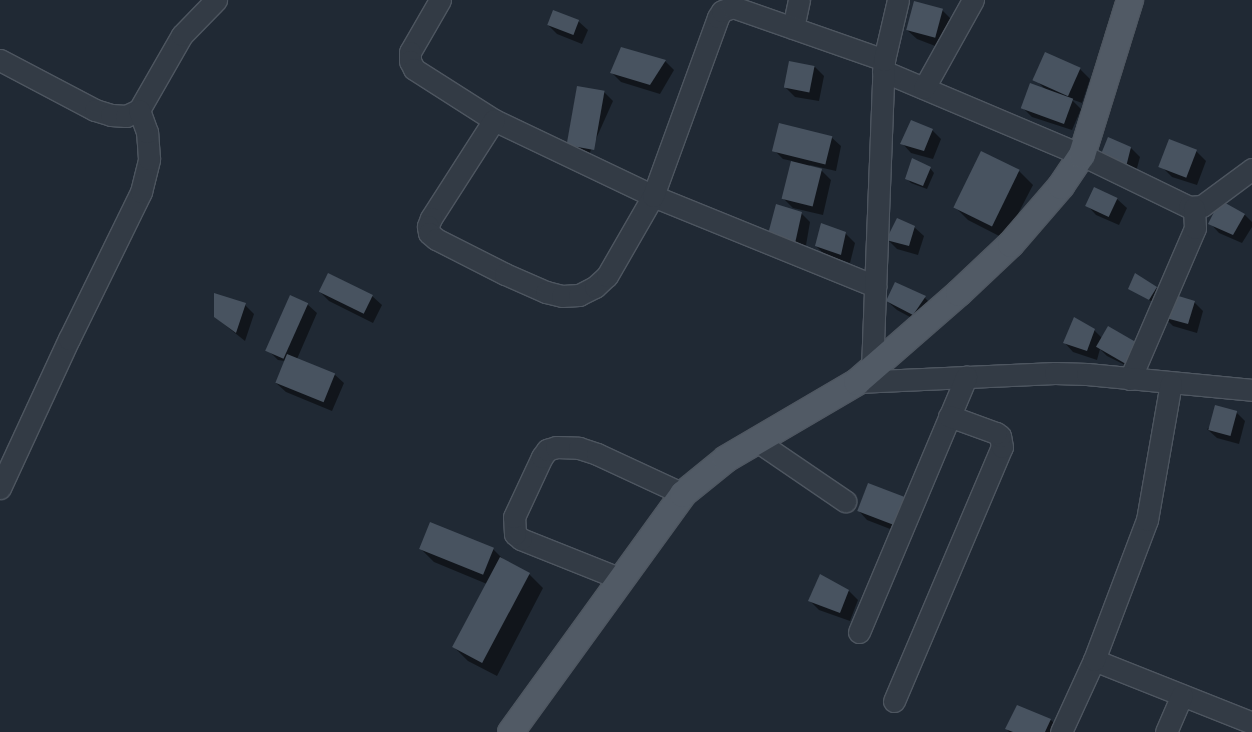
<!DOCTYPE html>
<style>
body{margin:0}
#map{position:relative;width:1252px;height:732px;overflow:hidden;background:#202934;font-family:"PT Sans",sans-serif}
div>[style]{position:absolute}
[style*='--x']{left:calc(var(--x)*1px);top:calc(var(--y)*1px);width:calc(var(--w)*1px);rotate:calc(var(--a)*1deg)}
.shadow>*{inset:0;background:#0007}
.building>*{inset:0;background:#485360;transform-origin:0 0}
.roads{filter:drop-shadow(1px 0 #4e5660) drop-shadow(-1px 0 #4e5660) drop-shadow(0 1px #4e5660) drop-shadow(0 -1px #4e5660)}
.minor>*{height:21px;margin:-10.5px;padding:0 10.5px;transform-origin:10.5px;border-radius:10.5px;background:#333b45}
.major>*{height:26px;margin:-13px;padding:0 13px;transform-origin:13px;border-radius:13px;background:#515a65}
span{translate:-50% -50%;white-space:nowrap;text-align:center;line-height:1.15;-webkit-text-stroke:4px #192029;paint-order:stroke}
</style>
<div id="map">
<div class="shadow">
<div style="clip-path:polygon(942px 10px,951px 19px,943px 49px,917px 39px,907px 30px)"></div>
<div style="clip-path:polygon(578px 21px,588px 30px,582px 44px,557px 34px,548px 25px)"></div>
<div style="clip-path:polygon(622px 48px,665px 61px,674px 70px,660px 94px,621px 82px,612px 73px)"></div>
<div style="clip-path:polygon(815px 67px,824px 76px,819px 101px,795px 97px,786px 88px)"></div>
<div style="clip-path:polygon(1080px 69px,1090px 79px,1082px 103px,1071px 99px,1081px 109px,1072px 130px,1032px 117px,1022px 107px,1046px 90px,1037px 81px)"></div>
<div style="clip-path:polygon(604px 92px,613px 101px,587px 159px,563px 149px)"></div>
<div style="clip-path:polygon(932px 130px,941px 139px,933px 159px,911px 153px,902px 143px)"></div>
<div style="clip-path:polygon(831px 137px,841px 146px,836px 171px,810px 165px,809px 167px,822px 171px,831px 180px,823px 215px,793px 208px,783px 198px,792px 161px,783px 159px,774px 150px)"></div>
<div style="clip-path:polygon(1131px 148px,1140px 157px,1134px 179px,1110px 168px)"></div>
<div style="clip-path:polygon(1196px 151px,1206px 161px,1197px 185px,1172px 177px,1163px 168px)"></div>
<div style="clip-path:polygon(930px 168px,934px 173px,927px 189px,911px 183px,907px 179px)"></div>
<div style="clip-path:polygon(1019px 171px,1033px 185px,1005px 239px,968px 220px,954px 206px)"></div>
<div style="clip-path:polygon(1117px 199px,1127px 208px,1119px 225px,1096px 215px,1087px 205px)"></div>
<div style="clip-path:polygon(1220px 202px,1245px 215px,1252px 222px,1252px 227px,1242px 243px,1219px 233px,1210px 223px)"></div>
<div style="clip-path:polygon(801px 213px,810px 222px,804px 257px,778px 247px)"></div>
<div style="clip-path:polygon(914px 227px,924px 236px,918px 255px,897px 249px,888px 240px)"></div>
<div style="clip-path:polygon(845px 233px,855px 243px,850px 263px,825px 255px,816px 246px)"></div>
<div style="clip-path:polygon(329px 274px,372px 296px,382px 305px,373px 323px,329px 301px,320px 292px)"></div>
<div style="clip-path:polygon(896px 284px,925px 298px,934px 307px,923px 324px,897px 310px,887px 301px)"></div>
<div style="clip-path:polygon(1130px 288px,1156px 288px,1160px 292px,1154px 303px)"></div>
<div style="clip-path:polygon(1194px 302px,1203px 311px,1197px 333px,1173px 326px,1164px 317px)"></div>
<div style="clip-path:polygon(307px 304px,317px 313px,297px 359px,334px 374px,344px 383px,332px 411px,286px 392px,276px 383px,285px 361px,278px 360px,269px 351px)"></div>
<div style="clip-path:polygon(245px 305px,254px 314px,245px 341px,215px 317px)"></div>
<div style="clip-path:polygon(1094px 330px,1103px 339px,1137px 371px,1107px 356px,1100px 349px,1097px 360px,1073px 352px,1064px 342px)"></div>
<div style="clip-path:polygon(1236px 412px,1245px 421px,1239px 444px,1217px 438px,1207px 429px)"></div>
<div style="clip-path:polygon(868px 484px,903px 534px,867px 520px,858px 510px)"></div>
<div style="clip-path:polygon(420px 548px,493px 549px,506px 562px,529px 574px,543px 588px,497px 676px,468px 661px,454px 647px,487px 584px,434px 562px)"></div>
<div style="clip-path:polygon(820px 576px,849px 591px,858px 600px,850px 621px,819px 610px,809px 600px)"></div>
<div style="clip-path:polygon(1051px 720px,1060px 729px,1058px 732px,1009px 732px,1007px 729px)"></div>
</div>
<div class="building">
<div style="left:914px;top:1px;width:30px;height:30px;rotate:15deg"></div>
<div style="left:553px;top:10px;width:28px;height:16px;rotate:21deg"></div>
<div style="clip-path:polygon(621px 47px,666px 60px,650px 85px,610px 73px)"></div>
<div style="left:1045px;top:52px;width:39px;height:31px;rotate:24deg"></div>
<div style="left:789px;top:61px;width:26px;height:27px;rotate:11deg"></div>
<div style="left:1030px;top:83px;width:46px;height:27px;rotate:20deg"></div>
<div style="left:577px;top:86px;width:28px;height:60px;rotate:10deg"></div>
<div style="clip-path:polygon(911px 120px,933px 129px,924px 151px,900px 144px)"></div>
<div style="left:779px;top:123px;width:55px;height:29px;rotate:14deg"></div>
<div style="clip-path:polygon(1108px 137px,1131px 147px,1125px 171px,1099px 159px)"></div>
<div style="left:1169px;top:139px;width:30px;height:30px;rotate:21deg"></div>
<div style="left:981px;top:151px;width:43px;height:63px;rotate:26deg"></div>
<div style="clip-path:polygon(912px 158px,931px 167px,923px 186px,905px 179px)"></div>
<div style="left:791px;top:161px;width:32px;height:39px;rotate:14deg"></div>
<div style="left:1094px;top:187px;width:26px;height:21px;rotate:25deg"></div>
<div style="clip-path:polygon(1220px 200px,1245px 214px,1233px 235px,1208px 224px)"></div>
<div style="clip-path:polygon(776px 204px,802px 212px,794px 248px,767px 238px)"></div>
<div style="clip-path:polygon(897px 218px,915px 226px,909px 246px,886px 240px)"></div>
<div style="clip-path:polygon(821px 223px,846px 232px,841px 255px,815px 246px)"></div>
<div style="left:328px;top:273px;width:50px;height:21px;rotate:26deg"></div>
<div style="clip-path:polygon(1135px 273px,1157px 287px,1149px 300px,1128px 289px)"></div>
<div style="clip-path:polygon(895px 282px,926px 296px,913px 315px,886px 301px)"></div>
<div style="clip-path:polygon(214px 293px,246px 303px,236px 333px,214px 317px)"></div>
<div style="clip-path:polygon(1172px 294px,1195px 301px,1188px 324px,1162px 317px)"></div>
<div style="left:290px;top:295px;width:20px;height:61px;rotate:24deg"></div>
<div style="clip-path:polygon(1074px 317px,1095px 329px,1087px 351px,1063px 343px)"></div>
<div style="left:1108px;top:326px;width:34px;height:24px;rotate:30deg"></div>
<div style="left:287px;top:354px;width:52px;height:31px;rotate:22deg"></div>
<div style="left:1215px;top:405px;width:23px;height:26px;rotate:15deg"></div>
<div style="left:868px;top:483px;width:40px;height:30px;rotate:21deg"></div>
<div style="left:430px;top:522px;width:69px;height:29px;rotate:22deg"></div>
<div style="left:500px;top:557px;width:34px;height:102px;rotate:28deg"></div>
<div style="clip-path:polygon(820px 574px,849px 590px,840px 613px,808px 601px)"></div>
<div style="clip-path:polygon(1017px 705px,1051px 719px,1045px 732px,1013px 732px,1005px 729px)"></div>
</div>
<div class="roads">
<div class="minor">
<div style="--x:440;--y:0;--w:60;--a:120"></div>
<div style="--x:410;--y:52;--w:9;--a:90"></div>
<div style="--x:410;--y:61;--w:9;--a:63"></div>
<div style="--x:414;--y:69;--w:95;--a:32.5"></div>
<div style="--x:494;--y:120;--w:176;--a:25.5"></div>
<div style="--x:653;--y:196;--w:240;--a:22.1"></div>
<div style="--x:793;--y:28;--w:29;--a:-78"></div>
<div style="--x:0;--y:60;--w:107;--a:27.8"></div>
<div style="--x:95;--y:110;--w:17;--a:17"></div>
<div style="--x:111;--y:115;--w:15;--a:4"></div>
<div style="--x:126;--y:116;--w:14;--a:-25"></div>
<div style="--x:139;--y:110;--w:86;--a:-60.2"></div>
<div style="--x:182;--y:35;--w:49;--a:-45.8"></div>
<div style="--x:883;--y:71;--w:216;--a:22.9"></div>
<div style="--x:1082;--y:155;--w:119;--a:25.9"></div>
<div style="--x:1189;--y:207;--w:13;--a:-4"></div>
<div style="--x:1202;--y:206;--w:62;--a:-36.5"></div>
<div style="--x:924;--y:88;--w:101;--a:-60.9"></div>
<div style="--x:494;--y:120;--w:117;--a:122.7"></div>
<div style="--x:431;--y:218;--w:9;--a:111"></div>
<div style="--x:428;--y:226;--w:7;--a:82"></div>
<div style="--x:429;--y:233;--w:9;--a:41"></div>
<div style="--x:436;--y:239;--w:77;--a:26.9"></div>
<div style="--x:505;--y:274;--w:45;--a:23.7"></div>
<div style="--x:546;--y:292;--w:16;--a:14"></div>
<div style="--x:562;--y:296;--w:17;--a:-3"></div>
<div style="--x:579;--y:295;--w:18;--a:-27"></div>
<div style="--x:595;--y:287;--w:16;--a:-43"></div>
<div style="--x:607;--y:276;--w:92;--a:-60.1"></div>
<div style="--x:653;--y:196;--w:190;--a:-70"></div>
<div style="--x:718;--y:17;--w:7;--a:-56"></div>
<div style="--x:722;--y:11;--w:12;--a:-20"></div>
<div style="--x:733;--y:7;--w:160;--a:19.3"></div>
<div style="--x:872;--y:369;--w:309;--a:-87.8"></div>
<div style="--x:884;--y:60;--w:62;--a:-76.9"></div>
<div style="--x:1130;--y:379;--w:164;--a:-66.7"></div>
<div style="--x:1195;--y:228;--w:20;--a:-93"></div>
<div style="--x:857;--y:382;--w:198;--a:-2.6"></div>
<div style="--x:1055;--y:373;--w:32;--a:2"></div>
<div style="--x:1087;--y:374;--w:166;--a:5.5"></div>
<div style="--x:757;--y:441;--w:107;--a:34.3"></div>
<div style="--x:0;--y:488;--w:164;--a:-65.2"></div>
<div style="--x:69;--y:339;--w:164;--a:-63.9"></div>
<div style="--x:141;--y:192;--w:34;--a:-76"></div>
<div style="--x:149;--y:159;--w:27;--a:-94"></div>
<div style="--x:147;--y:132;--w:23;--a:-110"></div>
<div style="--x:621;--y:579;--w:108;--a:-158.2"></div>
<div style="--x:521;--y:539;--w:8;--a:-140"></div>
<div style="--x:515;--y:534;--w:17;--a:-93"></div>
<div style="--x:514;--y:517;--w:66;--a:-65"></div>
<div style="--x:542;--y:457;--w:9;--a:-54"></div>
<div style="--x:547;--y:450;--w:9;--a:-18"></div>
<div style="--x:556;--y:447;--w:23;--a:2"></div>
<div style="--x:579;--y:448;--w:19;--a:18"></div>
<div style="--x:597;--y:454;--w:95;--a:24.9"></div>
<div style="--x:859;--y:632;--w:277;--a:-67.2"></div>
<div style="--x:1094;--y:660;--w:170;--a:21.7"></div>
<div style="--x:894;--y:701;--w:276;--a:-67"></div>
<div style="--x:1002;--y:447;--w:11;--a:-100"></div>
<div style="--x:1000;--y:436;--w:5;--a:-143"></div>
<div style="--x:996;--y:433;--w:50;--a:-160.1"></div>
<div style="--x:1061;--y:732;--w:79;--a:-65.4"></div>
<div style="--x:1094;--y:660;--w:150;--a:-69.3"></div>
<div style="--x:1147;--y:520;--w:139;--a:-80.1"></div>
<div style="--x:1166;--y:732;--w:40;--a:-66.6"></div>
</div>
<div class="major">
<div style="--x:511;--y:732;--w:294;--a:-54.1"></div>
<div style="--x:683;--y:494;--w:55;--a:-39.1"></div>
<div style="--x:726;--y:459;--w:152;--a:-30.4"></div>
<div style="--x:857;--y:382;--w:135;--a:-41.1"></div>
<div style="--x:959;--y:293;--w:71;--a:-43.3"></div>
<div style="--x:1011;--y:244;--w:77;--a:-49.2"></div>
<div style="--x:1061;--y:186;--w:37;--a:-56"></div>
<div style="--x:1082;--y:155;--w:162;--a:-72.8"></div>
</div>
</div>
</div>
